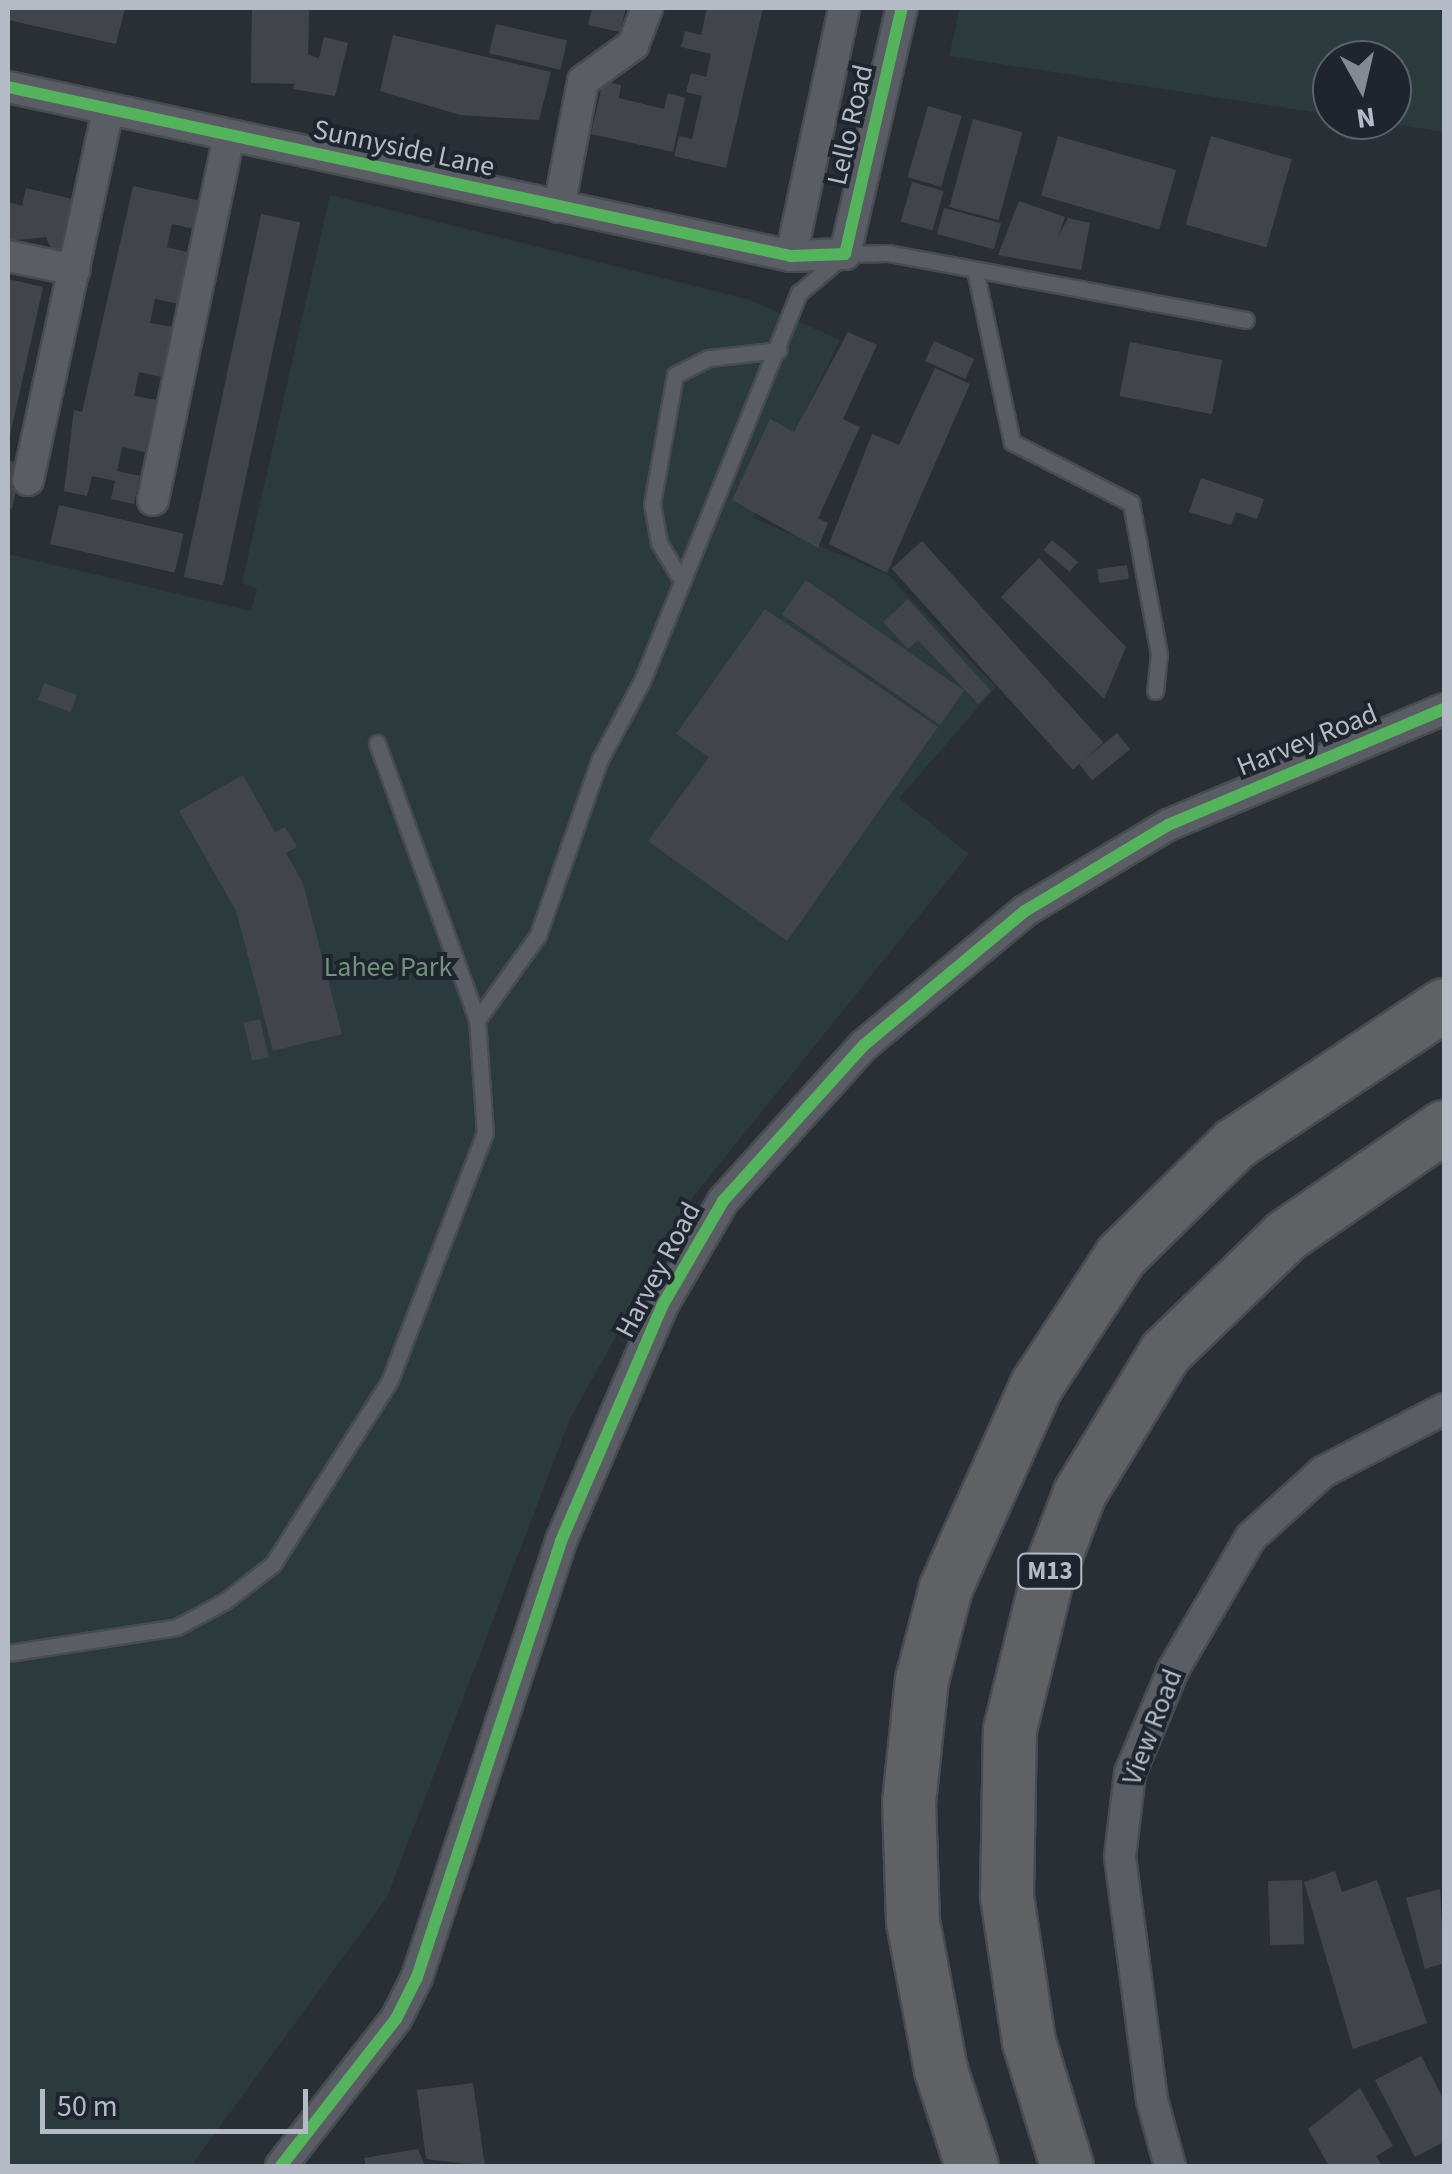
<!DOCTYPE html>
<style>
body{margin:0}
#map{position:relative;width:1452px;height:2174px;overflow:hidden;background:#2a2f36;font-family:"Source Sans 3",sans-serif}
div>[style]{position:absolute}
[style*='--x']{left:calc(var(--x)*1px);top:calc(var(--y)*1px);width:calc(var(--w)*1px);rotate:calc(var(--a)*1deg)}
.green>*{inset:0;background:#2b3a3c}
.building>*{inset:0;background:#41454b;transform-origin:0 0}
.roads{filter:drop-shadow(2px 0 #484b51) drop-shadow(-2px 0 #484b51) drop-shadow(0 2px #484b51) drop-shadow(0 -2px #484b51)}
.lane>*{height:15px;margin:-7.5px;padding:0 7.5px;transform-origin:7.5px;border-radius:7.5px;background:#5a5d63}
.street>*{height:30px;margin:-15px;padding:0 15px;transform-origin:15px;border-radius:15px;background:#5a5d63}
.highway>*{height:52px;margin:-26px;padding:0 26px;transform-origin:26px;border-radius:26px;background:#5f6164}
.cycleway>*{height:12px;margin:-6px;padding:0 6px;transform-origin:6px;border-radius:6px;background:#56b35d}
span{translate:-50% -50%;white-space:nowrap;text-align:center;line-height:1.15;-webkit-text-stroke:8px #1f252f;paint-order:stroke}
.shield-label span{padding:2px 8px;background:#1f252f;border:2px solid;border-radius:8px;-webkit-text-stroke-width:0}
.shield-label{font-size:25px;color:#b5bbc6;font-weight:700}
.street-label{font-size:28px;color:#b5bbc6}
.park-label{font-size:28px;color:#6f9479}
.frame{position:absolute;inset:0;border:10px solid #b5bbc6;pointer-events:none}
.north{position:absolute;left:1312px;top:40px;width:100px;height:100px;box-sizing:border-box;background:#1f252f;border:2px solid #5b616b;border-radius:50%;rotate:172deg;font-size:28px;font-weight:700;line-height:40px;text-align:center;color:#b5bbc6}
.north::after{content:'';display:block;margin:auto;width:35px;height:45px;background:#848a94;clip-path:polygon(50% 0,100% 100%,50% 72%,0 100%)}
.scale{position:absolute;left:40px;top:2089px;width:268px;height:45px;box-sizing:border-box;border:5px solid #b5bbc6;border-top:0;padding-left:12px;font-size:30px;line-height:35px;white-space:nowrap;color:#b5bbc6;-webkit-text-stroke:8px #1f252f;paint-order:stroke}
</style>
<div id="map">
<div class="green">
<div style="clip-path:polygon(960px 8px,1444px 8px,1444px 132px,1367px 120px,1392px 120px,1392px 60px,1332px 60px,1332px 115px,949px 56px)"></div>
<div style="clip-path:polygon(330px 195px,750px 300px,840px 340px,753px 518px,887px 574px,996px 687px,899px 798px,969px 854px,693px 1197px,570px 1419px,387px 1897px,191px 2166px,8px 2166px,8px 554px,251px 611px,257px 589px,242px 583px)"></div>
</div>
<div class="building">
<div style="clip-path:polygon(8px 8px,125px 8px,116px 44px,8px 20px)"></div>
<div style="left:252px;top:8px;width:57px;height:75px;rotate:1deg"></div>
<div style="clip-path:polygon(592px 8px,626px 8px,620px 32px,588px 25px)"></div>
<div style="clip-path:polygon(707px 8px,763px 8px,726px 168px,674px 156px,679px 136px,692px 139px,702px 96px,686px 92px,691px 73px,706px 77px,711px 54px,681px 47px,685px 31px,701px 35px)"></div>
<div style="left:496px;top:24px;width:73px;height:30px;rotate:13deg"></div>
<div style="clip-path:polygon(393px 35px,551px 72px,539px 120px,460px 115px,380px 91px)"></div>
<div style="clip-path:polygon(324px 37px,348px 43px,335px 96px,293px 89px,302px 53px,319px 58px)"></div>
<div style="clip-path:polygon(603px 81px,621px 85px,619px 98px,664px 109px,668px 93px,685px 98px,673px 152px,591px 134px)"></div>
<div style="left:928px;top:106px;width:35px;height:74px;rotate:16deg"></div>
<div style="left:973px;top:119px;width:51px;height:91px;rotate:15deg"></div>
<div style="left:1058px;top:136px;width:123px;height:62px;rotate:16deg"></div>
<div style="left:1211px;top:136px;width:84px;height:92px;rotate:16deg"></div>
<div style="left:912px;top:182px;width:33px;height:41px;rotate:16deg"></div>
<div style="clip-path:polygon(133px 186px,201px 201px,194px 229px,172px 224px,167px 247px,190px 253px,179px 304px,155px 299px,150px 323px,173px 327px,161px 377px,139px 372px,134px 396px,157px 400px,145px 452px,122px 447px,117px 471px,140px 476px,134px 504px,111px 499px,115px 481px,92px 476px,87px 496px,64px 491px,74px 410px,82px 412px)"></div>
<div style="clip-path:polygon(26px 188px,81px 201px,69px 255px,52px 251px,46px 237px,8px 241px,8px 202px,22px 206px)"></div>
<div style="clip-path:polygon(1019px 201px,1065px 217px,1058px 237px,1068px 218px,1090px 223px,1081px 270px,998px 255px)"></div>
<div style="left:944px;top:208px;width:59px;height:27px;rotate:15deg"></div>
<div style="left:261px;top:214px;width:40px;height:371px;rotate:12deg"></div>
<div style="clip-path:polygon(8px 279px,43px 287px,9px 440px,8px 440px)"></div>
<div style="clip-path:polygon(848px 332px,877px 345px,843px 419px,860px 427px,818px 518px,828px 523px,818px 548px,732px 500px,770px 419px,794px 432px)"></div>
<div style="left:934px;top:341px;width:44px;height:22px;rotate:24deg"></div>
<div style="left:1130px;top:342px;width:94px;height:55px;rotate:11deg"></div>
<div style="clip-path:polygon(935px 368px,970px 384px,887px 573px,829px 544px,872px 434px,899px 445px)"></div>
<div style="clip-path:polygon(8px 460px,22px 464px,12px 509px,8px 508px)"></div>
<div style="clip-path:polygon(1201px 478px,1264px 499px,1257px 519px,1236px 512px,1231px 525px,1189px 512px)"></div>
<div style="left:59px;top:505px;width:128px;height:40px;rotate:13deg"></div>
<div style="left:1052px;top:540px;width:34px;height:13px;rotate:40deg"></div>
<div style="left:922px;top:541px;width:271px;height:41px;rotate:48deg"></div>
<div style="clip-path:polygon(1039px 558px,1126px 647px,1104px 699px,1001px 597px)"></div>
<div style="left:1127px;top:565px;width:14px;height:30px;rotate:82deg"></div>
<div style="left:806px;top:580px;width:193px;height:42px;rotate:35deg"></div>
<div style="clip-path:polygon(908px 599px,991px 691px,978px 704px,918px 640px,908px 649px,883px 622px)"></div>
<div style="clip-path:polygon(765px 609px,938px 727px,787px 941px,648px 841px,709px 757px,676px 734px)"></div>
<div style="left:44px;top:683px;width:35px;height:18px;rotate:20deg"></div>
<div style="left:1117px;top:733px;width:21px;height:49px;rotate:51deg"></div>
<div style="clip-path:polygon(243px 775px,275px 832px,285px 827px,297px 847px,286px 853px,303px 883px,342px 1034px,273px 1051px,236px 911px,179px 811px)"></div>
<div style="left:260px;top:1019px;width:39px;height:17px;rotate:77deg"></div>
<div style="clip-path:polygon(1335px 1871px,1342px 1892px,1377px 1880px,1427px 2023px,1353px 2049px,1304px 1882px)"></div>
<div style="left:1302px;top:1880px;width:64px;height:34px;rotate:88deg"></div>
<div style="clip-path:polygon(1440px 1889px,1444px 1963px,1425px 1969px,1406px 1898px)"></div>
<div style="clip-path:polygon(1421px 2056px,1444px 2100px,1444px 2142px,1415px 2157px,1375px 2080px)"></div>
<div style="clip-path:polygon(473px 2083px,485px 2166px,426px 2159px,417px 2090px)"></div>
<div style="clip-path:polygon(1360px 2088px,1393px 2146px,1376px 2156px,1382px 2166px,1329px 2166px,1308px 2129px)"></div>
<div style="clip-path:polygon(418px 2149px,425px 2166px,366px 2166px,364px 2158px)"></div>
</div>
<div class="roads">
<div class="lane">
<div style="--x:975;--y:270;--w:176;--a:77.9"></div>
<div style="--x:1012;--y:442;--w:134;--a:27.1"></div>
<div style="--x:1131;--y:503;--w:154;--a:79.5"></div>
<div style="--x:1159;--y:654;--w:37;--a:96"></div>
<div style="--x:679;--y:576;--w:39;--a:-121"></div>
<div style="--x:659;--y:543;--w:40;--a:-100"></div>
<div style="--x:652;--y:504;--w:131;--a:-79.9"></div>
<div style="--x:675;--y:375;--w:38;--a:-27"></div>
<div style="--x:709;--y:358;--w:70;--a:-6.5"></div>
<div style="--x:377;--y:743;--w:294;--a:70.1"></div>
<div style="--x:8;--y:1653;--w:171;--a:-8.7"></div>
<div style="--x:177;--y:1627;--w:55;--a:-28.4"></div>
<div style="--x:225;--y:1601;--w:61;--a:-37.6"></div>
<div style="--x:273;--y:1564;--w:218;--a:-57.5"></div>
<div style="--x:390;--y:1380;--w:265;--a:-69"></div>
<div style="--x:485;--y:1133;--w:113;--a:-94"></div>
<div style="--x:477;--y:1020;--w:105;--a:-54.3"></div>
<div style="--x:538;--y:935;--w:187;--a:-70.6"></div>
<div style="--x:600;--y:759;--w:89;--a:-61.7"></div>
<div style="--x:642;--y:681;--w:419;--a:-68"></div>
<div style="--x:799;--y:293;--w:60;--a:-40.3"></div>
<div style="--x:845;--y:254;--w:43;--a:-1.3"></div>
<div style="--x:888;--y:253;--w:364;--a:10.6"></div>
</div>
<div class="street">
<div style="--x:8;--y:87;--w:801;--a:12.18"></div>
<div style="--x:791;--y:256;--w:54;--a:-2.1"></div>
<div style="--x:845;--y:254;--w:253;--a:-77"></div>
<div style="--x:559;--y:207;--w:128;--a:-79.2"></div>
<div style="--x:583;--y:81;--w:62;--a:-35.8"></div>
<div style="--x:633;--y:45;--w:40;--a:-69"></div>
<div style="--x:8;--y:256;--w:68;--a:11.8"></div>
<div style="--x:791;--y:256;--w:254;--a:-77.9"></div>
<div style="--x:28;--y:480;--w:380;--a:-77.8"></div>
<div style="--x:153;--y:500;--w:372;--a:-78.2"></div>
<div style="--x:281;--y:2166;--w:187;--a:-52"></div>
<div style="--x:396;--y:2019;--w:47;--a:-63.4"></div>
<div style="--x:417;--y:1977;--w:459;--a:-71.7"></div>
<div style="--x:561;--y:1541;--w:256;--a:-66.7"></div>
<div style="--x:662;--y:1306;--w:121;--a:-59.8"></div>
<div style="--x:723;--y:1201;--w:210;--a:-47.9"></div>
<div style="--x:864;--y:1045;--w:209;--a:-39.8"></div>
<div style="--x:1025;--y:911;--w:167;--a:-31"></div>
<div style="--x:1168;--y:825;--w:299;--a:-22.8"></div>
<div style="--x:1170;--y:2166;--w:68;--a:-105.3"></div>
<div style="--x:1152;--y:2100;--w:246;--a:-97.5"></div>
<div style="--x:1120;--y:1856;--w:84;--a:-83.1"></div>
<div style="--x:1130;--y:1773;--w:112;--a:-67.3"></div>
<div style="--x:1173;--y:1670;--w:154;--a:-59.6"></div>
<div style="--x:1251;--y:1537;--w:97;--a:-42.1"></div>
<div style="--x:1323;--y:1472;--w:136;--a:-27.5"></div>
</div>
<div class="highway">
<div style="--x:972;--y:2166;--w:101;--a:-107.9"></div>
<div style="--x:941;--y:2070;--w:151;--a:-100.7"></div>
<div style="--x:913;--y:1922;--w:119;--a:-91.9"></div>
<div style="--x:909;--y:1803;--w:124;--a:-84"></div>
<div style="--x:922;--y:1680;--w:95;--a:-75.4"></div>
<div style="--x:946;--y:1588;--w:222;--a:-65.9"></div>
<div style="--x:1037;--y:1385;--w:154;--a:-56.9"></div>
<div style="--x:1121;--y:1256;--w:160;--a:-44.5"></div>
<div style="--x:1235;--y:1144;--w:251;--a:-33.6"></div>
<div style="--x:1067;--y:2166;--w:130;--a:-107"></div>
<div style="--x:1029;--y:2042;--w:148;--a:-98.6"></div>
<div style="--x:1007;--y:1896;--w:166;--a:-89"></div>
<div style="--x:1010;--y:1730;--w:155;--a:-76.2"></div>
<div style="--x:1047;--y:1579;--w:92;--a:-69"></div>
<div style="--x:1080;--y:1493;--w:164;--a:-58.7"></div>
<div style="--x:1165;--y:1353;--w:168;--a:-44"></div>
<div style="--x:1286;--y:1236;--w:192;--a:-34.6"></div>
</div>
</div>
<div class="cycleway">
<div style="--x:8;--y:87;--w:801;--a:12.18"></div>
<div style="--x:791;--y:256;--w:54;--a:-2.1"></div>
<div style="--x:845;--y:254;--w:253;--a:-77"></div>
<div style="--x:281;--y:2166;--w:187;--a:-52"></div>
<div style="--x:396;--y:2019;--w:47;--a:-63.4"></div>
<div style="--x:417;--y:1977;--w:459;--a:-71.7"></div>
<div style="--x:561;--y:1541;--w:256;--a:-66.7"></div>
<div style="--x:662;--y:1306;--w:121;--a:-59.8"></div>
<div style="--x:723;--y:1201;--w:210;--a:-47.9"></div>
<div style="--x:864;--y:1045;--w:209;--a:-39.8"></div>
<div style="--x:1025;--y:911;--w:167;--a:-31"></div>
<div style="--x:1168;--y:825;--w:299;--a:-22.8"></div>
</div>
<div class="shield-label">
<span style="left:1050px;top:1571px">M13</span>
</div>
<div class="street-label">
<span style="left:850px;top:125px;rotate:-77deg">Lello Road</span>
<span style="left:404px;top:148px;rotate:12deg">Sunnyside Lane</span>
<span style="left:1307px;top:740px;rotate:-22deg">Harvey Road</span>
<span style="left:658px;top:1270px;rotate:-62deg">Harvey Road</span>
<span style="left:1152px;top:1727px;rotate:-69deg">View Road</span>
</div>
<div class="park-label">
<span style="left:388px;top:967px">Lahee Park</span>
</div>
<div class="frame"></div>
<div class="north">N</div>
<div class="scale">50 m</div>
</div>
